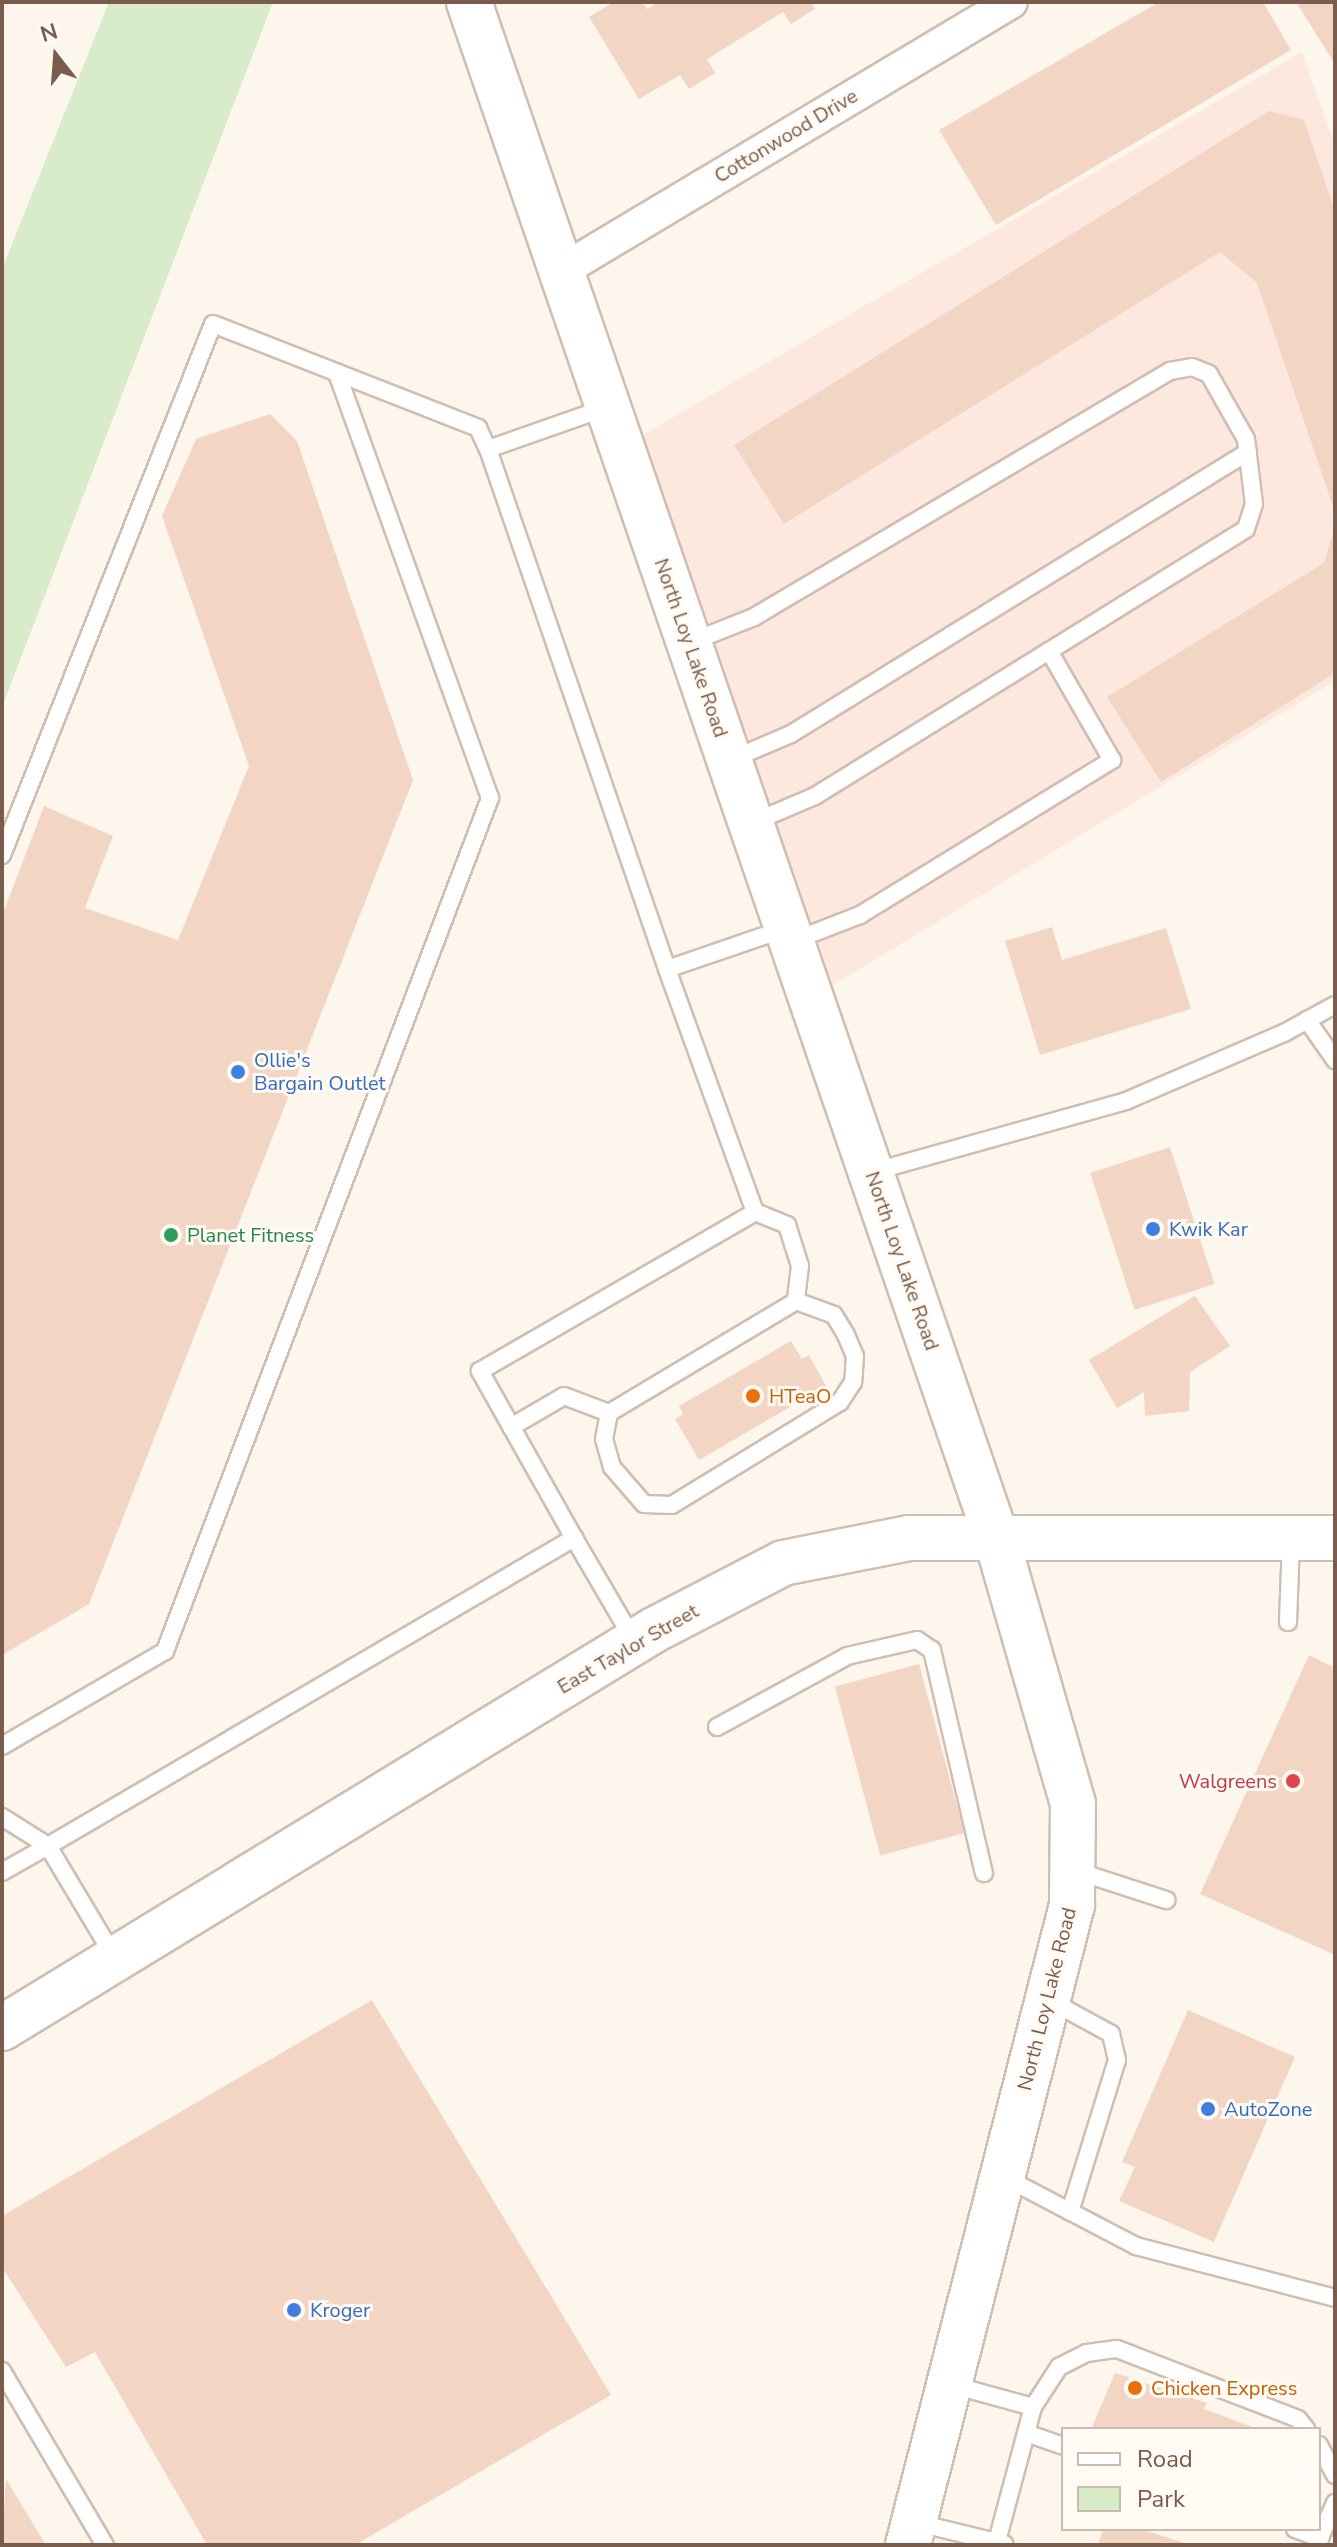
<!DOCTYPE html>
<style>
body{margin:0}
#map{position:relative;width:1337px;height:2547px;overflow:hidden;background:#fdf6ec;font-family:"Nunito Sans",sans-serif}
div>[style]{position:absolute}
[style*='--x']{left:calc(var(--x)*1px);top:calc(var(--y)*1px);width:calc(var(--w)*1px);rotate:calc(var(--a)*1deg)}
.commercial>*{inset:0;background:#fde8e0}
.green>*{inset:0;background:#d8ecc9}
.building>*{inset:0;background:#f3d5c3;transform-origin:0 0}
.roads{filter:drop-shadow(2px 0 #d1beb0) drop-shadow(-2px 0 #d1beb0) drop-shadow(0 2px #d1beb0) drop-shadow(0 -2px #d1beb0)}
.lane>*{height:16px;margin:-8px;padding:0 8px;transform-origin:8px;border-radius:8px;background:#fff}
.street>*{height:32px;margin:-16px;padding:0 16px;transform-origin:16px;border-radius:16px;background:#fff}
.secondary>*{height:44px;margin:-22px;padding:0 22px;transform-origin:22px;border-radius:22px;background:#fff}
.dots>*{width:22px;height:22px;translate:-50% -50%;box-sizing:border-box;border:4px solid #fffaf3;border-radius:50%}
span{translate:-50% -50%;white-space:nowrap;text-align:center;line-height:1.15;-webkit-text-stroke:6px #fffaf3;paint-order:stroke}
.street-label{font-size:20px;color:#7a5c4d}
.shop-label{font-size:20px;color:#366cbe}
.left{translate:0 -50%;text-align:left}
.leisure-label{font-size:20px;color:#27864d}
.food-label{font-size:20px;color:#c56008}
.health-label{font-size:20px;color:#be3a42}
.right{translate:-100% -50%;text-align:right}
.frame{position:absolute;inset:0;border:4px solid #7a5c4d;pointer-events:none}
.legend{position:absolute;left:1061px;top:2427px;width:260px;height:104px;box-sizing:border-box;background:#fffaf3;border:2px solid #cabbb1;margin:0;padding:10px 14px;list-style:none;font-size:24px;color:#7a5c4d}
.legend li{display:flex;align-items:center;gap:16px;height:40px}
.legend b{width:40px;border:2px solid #cabbb1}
.north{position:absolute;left:16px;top:16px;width:80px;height:80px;-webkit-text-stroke:6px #fffaf3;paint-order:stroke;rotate:343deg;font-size:22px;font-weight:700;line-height:32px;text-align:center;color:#7a5c4d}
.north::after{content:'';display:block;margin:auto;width:28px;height:36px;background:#7a5c4d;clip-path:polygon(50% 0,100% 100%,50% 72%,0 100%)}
</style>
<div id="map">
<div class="commercial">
<div style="clip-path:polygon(1302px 52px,1335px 146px,1335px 681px,833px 985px,641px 436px)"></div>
</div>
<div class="green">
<div style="clip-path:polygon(109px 2px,273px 2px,2px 707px,2px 269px)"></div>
</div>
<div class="building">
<div style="clip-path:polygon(614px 2px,642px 2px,647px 9px,658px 2px,811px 2px,815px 9px,791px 24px,783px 12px,707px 59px,715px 73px,689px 89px,680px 75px,639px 99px,589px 17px)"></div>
<div style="clip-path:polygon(1159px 2px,1263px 2px,1291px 50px,996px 225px,939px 130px)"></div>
<div style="clip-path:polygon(1296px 2px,1335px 2px,1335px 64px)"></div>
<div style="clip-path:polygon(1269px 111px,1304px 120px,1335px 211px,1335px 512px,1257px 283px,1220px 252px,784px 524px,734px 445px)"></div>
<div style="clip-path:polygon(270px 414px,297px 441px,413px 780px,89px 1604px,2px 1655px,2px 916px,44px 806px,113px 836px,85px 908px,178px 940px,249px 766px,162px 516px,196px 439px)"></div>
<div style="clip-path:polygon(1334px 530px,1335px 673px,1161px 782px,1107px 697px,1324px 563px)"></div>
<div style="clip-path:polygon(1052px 927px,1062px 960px,1166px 928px,1191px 1009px,1040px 1055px,1005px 941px)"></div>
<div style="left:1170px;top:1147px;width:144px;height:84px;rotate:72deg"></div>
<div style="clip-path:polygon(1195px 1296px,1230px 1346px,1190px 1372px,1189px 1411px,1145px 1416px,1144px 1392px,1117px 1408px,1089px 1360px)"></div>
<div style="clip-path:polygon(791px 1341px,802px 1359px,809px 1355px,826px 1386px,699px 1460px,675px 1419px,683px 1414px,679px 1406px)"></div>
<div style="clip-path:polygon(1309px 1655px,1335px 1668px,1335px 1955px,1200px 1894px)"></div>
<div style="left:919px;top:1664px;width:175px;height:87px;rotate:75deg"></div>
<div style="clip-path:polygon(372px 2000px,611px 2395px,355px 2545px,207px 2545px,95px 2352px,66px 2367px,2px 2267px,2px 2216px)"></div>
<div style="clip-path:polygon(1188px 2010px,1295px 2057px,1214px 2242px,1119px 2201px,1135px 2167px,1122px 2162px)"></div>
<div style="clip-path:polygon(1115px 2373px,1207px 2403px,1204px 2409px,1258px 2429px,1092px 2427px)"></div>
<div style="clip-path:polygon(6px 2479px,46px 2545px,2px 2545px)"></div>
<div style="clip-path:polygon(1103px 2529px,1141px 2529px,1191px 2545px,1098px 2545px)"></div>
</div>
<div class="roads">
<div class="lane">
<div style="--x:605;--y:408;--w:124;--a:160.7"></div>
<div style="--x:488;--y:449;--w:550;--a:71"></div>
<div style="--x:691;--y:642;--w:68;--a:-21.6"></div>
<div style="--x:754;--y:617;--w:483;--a:-30.6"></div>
<div style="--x:1170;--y:371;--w:22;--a:-10"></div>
<div style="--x:1192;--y:367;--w:18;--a:22"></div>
<div style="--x:1209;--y:374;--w:75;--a:60.4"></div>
<div style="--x:1246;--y:439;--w:65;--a:83"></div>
<div style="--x:1254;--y:504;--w:26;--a:108"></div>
<div style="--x:1246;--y:529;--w:507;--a:148.22"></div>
<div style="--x:815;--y:796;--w:66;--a:156.9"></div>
<div style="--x:730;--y:760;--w:66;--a:-23.1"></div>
<div style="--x:791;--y:734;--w:537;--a:-31.68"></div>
<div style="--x:2;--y:855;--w:571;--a:-68.33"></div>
<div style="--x:213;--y:324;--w:285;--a:21.4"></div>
<div style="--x:478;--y:428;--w:23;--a:65"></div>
<div style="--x:793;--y:941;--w:72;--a:-21.2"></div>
<div style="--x:860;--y:915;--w:296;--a:-31.6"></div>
<div style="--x:1112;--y:760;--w:126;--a:-120"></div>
<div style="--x:1307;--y:1020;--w:49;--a:55"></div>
<div style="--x:872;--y:1172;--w:264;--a:-15.6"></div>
<div style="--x:1126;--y:1101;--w:172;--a:-23.3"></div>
<div style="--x:1284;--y:1033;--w:58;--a:-28.8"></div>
<div style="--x:755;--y:1212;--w:35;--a:22"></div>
<div style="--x:787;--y:1225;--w:43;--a:72.4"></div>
<div style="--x:800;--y:1266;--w:35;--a:97"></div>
<div style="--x:796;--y:1301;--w:40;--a:20.2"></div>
<div style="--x:834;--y:1315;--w:23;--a:59"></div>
<div style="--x:846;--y:1335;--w:23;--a:67"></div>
<div style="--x:855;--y:1356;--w:26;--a:94"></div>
<div style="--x:853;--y:1382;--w:24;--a:123"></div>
<div style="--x:840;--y:1402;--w:197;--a:148.5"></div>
<div style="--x:672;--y:1505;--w:28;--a:-178"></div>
<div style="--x:644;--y:1504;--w:49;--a:-130.9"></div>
<div style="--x:612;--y:1467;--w:29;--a:-106"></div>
<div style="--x:604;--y:1439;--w:26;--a:-79"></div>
<div style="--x:609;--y:1413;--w:218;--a:-30.9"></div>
<div style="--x:511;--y:1427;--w:61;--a:-30.3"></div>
<div style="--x:564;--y:1396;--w:48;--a:20.7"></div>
<div style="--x:574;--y:1538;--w:192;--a:-119.4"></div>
<div style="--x:480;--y:1371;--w:318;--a:-30"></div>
<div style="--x:755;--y:1212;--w:258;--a:-109.9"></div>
<div style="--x:667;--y:969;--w:124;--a:-18.9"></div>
<div style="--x:1288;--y:1622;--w:83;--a:-87.9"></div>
<div style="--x:717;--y:1727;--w:148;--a:-28.6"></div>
<div style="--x:847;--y:1656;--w:72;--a:-12.9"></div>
<div style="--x:917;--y:1640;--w:18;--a:34"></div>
<div style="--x:932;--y:1650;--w:229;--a:76.9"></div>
<div style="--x:2;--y:1746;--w:189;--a:-30.2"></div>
<div style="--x:165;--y:1651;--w:913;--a:-69.14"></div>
<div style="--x:490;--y:798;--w:452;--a:-109.8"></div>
<div style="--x:2;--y:1817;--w:54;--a:32.2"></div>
<div style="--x:1077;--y:1871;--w:94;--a:18"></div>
<div style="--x:2;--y:1872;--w:53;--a:-29.5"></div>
<div style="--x:115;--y:1958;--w:131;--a:-120.9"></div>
<div style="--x:48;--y:1846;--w:610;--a:-30.35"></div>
<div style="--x:574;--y:1538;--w:117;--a:59.7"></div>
<div style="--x:1049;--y:2000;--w:71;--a:28.7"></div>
<div style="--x:1111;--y:2034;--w:27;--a:77"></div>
<div style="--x:1117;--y:2060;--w:159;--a:107.2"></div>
<div style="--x:1004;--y:2177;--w:149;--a:27.6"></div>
<div style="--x:1136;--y:2246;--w:206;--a:14.6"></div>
<div style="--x:2;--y:2371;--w:202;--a:59.4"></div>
<div style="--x:949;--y:2384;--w:87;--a:15.3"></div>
<div style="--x:1026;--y:2433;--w:39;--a:19"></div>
<div style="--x:1319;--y:2445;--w:34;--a:62"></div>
<div style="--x:914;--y:2522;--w:93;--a:13.7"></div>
<div style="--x:1295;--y:2529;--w:27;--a:20"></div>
<div style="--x:996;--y:2545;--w:143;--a:-75"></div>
<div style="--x:1033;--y:2407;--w:48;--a:-57"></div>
<div style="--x:1059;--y:2367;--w:31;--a:-27"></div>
<div style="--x:1087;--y:2353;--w:30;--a:-8"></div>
<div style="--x:1117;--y:2349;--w:194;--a:21.1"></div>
<div style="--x:1298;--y:2419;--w:13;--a:51"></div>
<div style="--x:1317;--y:2545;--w:46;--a:-66.8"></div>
</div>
<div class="street">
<div style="--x:561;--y:271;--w:524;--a:-30.87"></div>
</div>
<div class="secondary">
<div style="--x:469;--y:2;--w:1623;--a:71.05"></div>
<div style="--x:996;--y:1537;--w:278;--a:73.9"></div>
<div style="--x:1073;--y:1804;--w:101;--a:90.6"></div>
<div style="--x:1072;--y:1905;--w:661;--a:104.37"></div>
<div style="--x:2;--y:2028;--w:764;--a:-31.4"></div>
<div style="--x:654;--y:1630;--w:145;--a:-27.4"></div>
<div style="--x:783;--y:1563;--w:128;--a:-11.2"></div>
<div style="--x:909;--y:1538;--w:426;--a:0"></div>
</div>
</div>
<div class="dots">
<div style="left:238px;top:1072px;background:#3f7fe0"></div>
<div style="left:1153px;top:1229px;background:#3f7fe0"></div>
<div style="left:171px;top:1235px;background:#2e9e5b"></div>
<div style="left:753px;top:1396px;background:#e8710a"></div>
<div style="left:1293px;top:1781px;background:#e0444e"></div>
<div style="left:1208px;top:2109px;background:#3f7fe0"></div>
<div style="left:294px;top:2310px;background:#3f7fe0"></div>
<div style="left:1135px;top:2388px;background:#e8710a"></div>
</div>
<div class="street-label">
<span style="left:786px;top:136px;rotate:-31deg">Cottonwood Drive</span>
<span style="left:691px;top:648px;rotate:71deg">North Loy Lake Road</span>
<span style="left:902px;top:1261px;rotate:71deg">North Loy Lake Road</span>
<span style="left:628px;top:1649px;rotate:-30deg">East Taylor Street</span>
<span style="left:1047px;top:1999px;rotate:-76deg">North Loy Lake Road</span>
</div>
<div class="shop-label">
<span class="left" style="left:254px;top:1072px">Ollie's<br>Bargain Outlet</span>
<span class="left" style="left:1169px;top:1229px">Kwik Kar</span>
<span class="left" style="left:1224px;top:2109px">AutoZone</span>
<span class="left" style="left:310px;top:2310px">Kroger</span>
</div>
<div class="leisure-label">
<span class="left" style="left:187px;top:1235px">Planet Fitness</span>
</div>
<div class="food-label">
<span class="left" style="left:769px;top:1396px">HTeaO</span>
<span class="left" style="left:1151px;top:2388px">Chicken Express</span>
</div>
<div class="health-label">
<span class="right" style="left:1277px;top:1781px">Walgreens</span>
</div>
<div class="frame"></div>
<ul class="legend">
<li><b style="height:10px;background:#fff"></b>Road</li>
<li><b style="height:22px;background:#d8ecc9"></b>Park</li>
</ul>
<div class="north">N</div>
</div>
